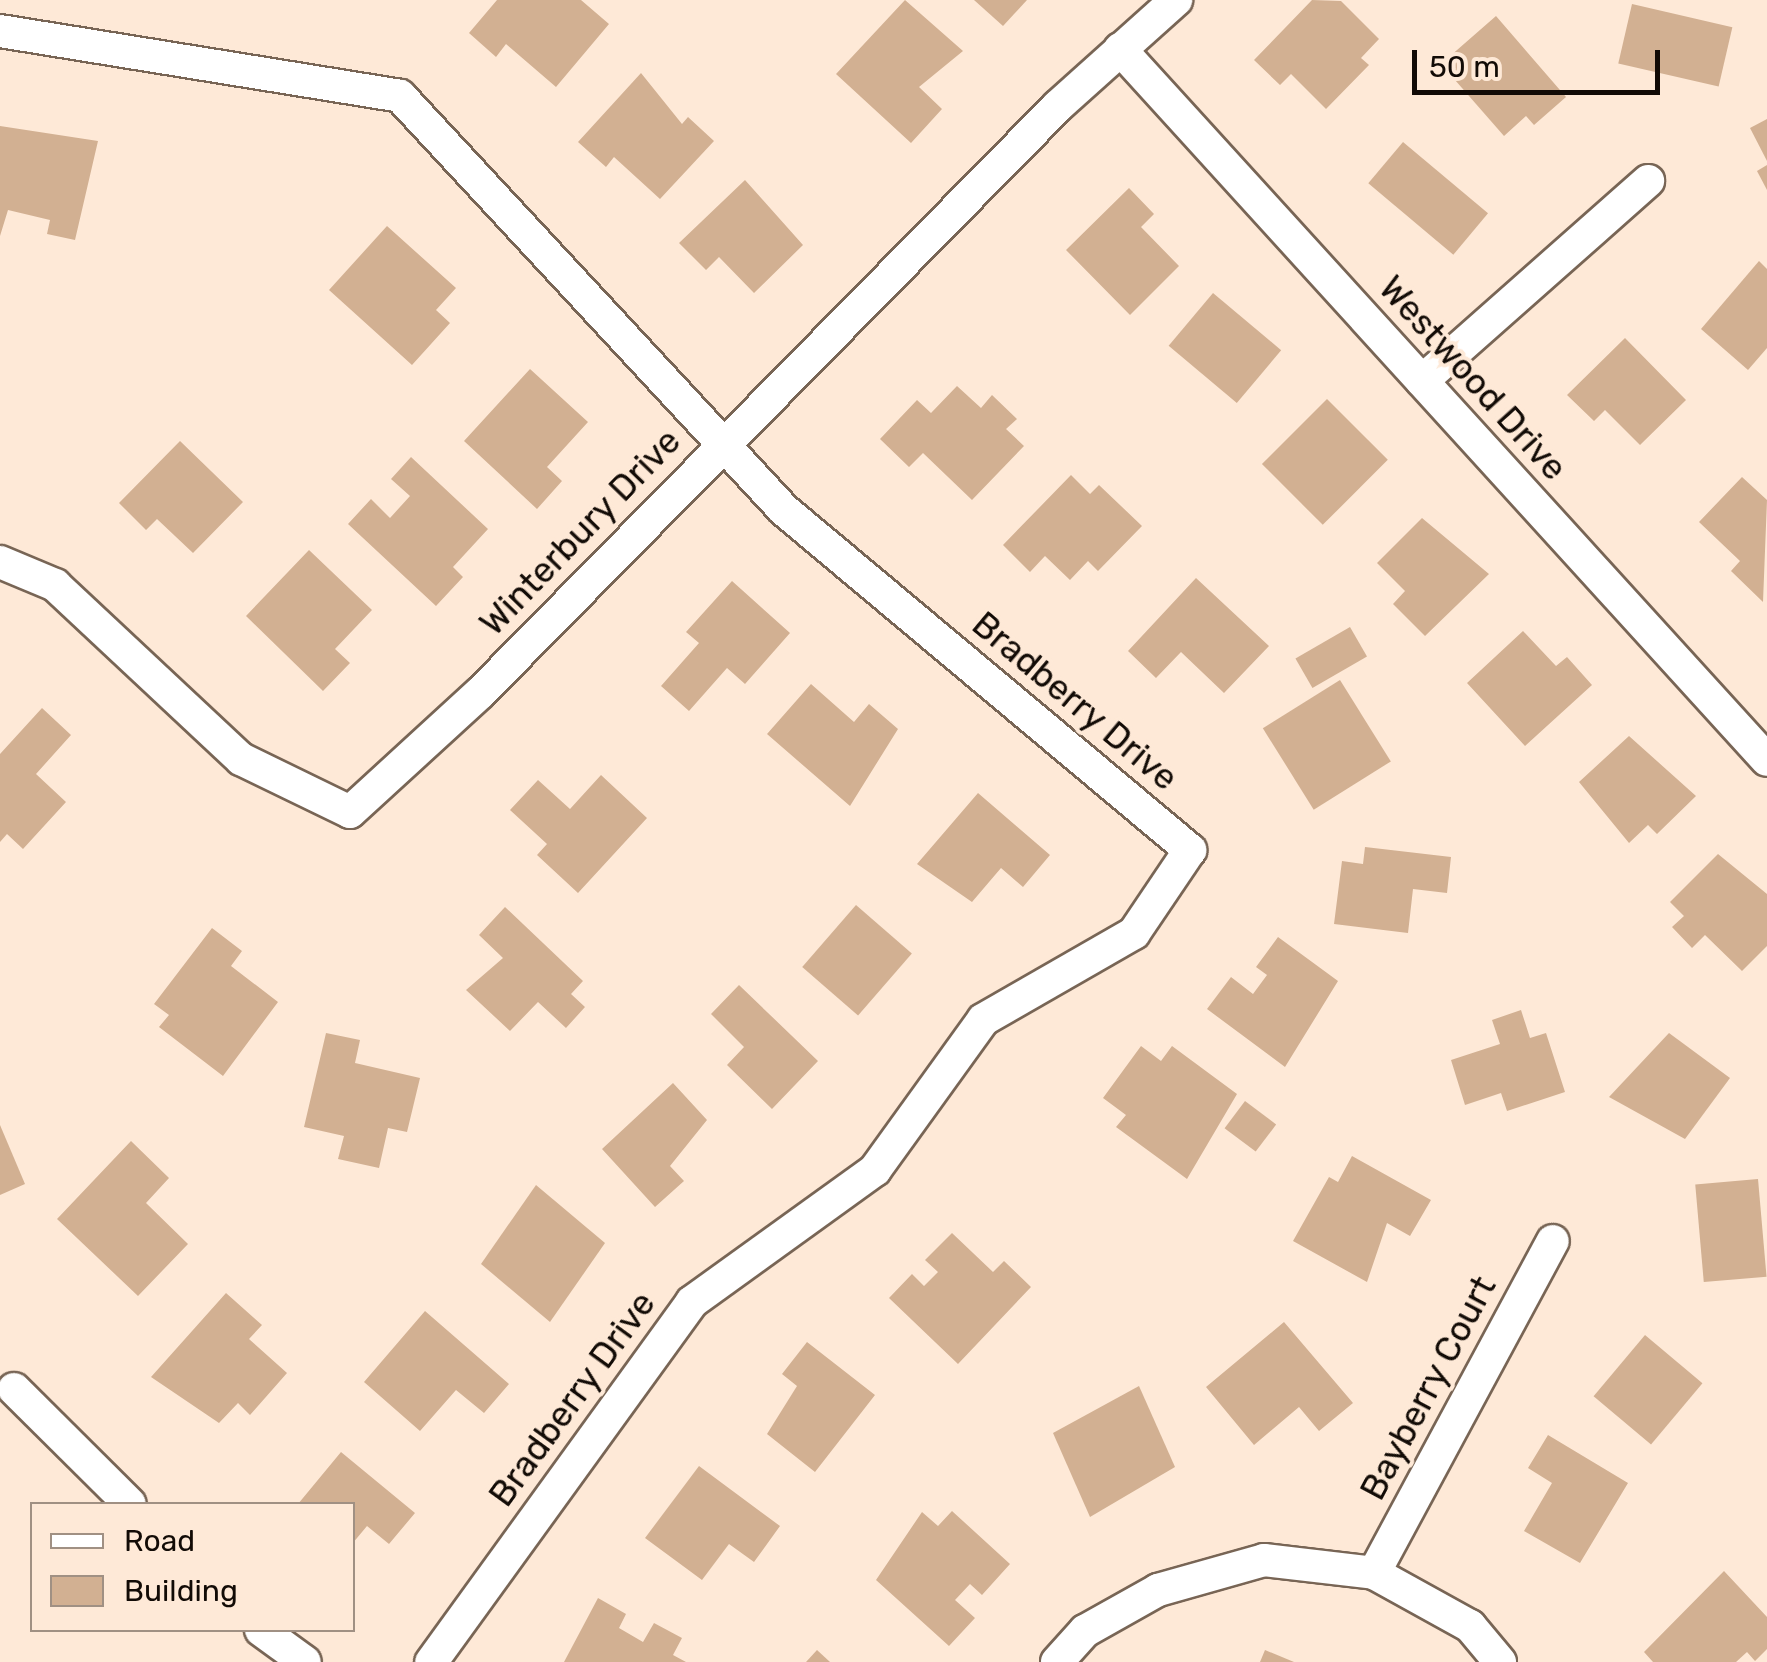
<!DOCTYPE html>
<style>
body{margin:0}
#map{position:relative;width:1767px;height:1662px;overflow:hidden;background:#fee9d7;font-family:Rubik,sans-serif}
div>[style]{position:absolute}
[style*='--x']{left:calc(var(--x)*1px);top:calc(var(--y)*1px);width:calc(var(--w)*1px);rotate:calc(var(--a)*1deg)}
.building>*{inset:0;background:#d2b092;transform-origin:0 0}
.roads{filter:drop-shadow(2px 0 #786555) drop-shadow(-2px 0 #786555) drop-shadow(0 2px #786555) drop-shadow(0 -2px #786555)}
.street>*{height:32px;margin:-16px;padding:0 16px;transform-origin:16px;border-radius:16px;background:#fff}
span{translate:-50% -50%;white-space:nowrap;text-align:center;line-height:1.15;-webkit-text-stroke:8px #fee9d7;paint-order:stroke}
.street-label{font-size:35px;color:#120b06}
.legend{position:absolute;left:30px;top:1502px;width:325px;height:130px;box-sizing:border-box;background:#fee9d7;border:2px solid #a09083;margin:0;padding:12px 18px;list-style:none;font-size:30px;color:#120b06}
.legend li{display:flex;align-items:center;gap:20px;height:50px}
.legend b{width:50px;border:2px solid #a09083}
.scale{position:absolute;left:1412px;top:50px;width:248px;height:45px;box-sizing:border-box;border:5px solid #120b06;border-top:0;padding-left:12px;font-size:30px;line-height:35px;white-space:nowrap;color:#120b06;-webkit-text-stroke:8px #fee9d7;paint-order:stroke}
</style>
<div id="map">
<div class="building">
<div style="clip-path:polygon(497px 0,581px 0,609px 24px,556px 87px,506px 44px,496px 57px,469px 33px)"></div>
<div style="clip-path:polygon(905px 0,963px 51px,919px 87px,942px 109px,911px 143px,836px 74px)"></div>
<div style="clip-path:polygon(974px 0,1027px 0,1003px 26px)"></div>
<div style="clip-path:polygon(1312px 0,1341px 1px,1379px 39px,1361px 58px,1369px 65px,1326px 109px,1291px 74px,1280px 85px,1254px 60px)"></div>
<div style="left:1632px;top:4px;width:103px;height:61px;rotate:13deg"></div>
<div style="clip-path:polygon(1496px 16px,1566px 97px,1534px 125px,1526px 116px,1504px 136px,1441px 64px)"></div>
<div style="clip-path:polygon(641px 73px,682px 124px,688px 117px,714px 141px,660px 199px,614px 157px,606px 167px,578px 142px)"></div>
<div style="clip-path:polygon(1767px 119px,1767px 161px,1750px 128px)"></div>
<div style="clip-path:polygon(0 126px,98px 141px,75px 240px,47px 234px,50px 220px,8px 210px,0 236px)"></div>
<div style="left:1403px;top:142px;width:111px;height:54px;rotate:40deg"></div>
<div style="clip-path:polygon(1767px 165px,1767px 190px,1757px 171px)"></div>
<div style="clip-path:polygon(745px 180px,803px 245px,754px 293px,719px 257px,706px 270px,679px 243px)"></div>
<div style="clip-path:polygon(1129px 188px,1154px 214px,1141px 227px,1179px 266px,1130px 315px,1066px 250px)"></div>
<div style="clip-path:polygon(387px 226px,456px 288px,436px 310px,450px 323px,412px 365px,329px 290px)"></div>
<div style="clip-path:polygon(1759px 261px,1767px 269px,1767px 348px,1748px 370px,1701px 329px)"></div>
<div style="left:1213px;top:293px;width:89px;height:69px;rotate:40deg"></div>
<div style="clip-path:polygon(1625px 338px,1686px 400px,1640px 445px,1605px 410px,1594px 421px,1567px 395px)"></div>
<div style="clip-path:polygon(530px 369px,588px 422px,547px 467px,562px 481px,537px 509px,464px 441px)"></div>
<div style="clip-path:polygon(957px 386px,981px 408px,992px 395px,1017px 419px,1006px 429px,1024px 446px,972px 500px,923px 453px,909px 467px,880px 439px,917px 400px,931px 413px)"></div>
<div style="left:1327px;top:399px;width:86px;height:92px;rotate:45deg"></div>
<div style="clip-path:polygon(180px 441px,243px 502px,193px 553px,157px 519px,146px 530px,119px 503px)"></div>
<div style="clip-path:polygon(411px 457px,488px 529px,453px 567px,463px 577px,436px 606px,348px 524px,371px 499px,390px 518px,410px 496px,391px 479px)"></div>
<div style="clip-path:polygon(1071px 475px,1090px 494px,1099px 485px,1142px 526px,1098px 571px,1088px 561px,1070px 580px,1045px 556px,1030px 572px,1003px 545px)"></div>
<div style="clip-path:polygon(1742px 477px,1767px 500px,1763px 602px,1731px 571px,1740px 561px,1699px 522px)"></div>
<div style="clip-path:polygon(1422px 518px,1489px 574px,1425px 636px,1393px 604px,1405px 591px,1377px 563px)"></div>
<div style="clip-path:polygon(309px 550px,372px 610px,335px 649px,350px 663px,323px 691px,246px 616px)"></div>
<div style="clip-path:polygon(1196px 578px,1269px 646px,1224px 693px,1181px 652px,1156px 678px,1128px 651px)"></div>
<div style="clip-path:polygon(732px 581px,790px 633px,745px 684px,727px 668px,689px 711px,661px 686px,699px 643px,686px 632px)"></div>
<div style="left:1350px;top:627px;width:34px;height:63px;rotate:60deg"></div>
<div style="clip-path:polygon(1523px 631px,1556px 666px,1567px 657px,1592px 685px,1525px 746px,1467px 683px)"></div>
<div style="left:1340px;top:680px;width:96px;height:91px;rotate:58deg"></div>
<div style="clip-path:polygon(811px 684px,854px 722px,869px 704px,898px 729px,850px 806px,767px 734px)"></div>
<div style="clip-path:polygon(42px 708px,71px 735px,36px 774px,66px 802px,23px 849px,7px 834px,0 842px,0 754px)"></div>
<div style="clip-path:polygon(1629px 736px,1696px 796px,1657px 834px,1648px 825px,1629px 843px,1579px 782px)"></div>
<div style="clip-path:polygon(601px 775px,647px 818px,578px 893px,537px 855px,547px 844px,510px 810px,538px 780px,570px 809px)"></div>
<div style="clip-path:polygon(978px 793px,1050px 855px,1023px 887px,1001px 868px,972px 902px,917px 864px)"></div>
<div style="clip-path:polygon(1365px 847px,1451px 857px,1447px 893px,1413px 889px,1408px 933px,1334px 924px,1342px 861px,1363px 864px)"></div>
<div style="clip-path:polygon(1718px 854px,1767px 894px,1767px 946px,1742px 971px,1705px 935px,1692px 948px,1672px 927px,1684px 916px,1670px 902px)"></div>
<div style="left:856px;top:905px;width:74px;height:82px;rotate:41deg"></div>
<div style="clip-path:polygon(505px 907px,583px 981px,571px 994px,585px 1007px,566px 1028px,538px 1002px,510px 1031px,466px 990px,503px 958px,479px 935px)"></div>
<div style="clip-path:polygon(212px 928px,242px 951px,231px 966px,278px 1002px,223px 1076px,159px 1027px,169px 1015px,154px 1004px)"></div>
<div style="clip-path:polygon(1278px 937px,1338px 981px,1285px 1067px,1207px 1009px,1231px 977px,1253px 994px,1267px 975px,1256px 967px)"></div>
<div style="clip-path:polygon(739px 985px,818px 1061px,772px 1109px,727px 1065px,744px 1047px,711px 1014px)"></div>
<div style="clip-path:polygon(1521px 1010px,1530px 1038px,1546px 1033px,1565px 1092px,1507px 1111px,1501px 1093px,1465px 1105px,1451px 1060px,1500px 1044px,1492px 1020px)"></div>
<div style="clip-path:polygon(326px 1033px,360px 1040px,355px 1063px,420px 1078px,407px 1132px,388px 1128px,379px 1168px,338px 1159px,344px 1136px,304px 1127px)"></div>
<div style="clip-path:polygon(1669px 1033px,1730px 1078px,1685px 1139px,1609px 1097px)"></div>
<div style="clip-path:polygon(1141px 1046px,1161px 1061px,1172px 1046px,1237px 1094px,1187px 1179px,1116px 1127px,1126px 1115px,1103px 1098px)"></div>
<div style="clip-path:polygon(673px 1083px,707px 1120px,670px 1166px,684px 1181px,655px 1207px,602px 1149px)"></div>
<div style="left:1245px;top:1101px;width:39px;height:34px;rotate:37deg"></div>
<div style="clip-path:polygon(0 1125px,25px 1184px,0 1195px)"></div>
<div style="clip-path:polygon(131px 1141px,169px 1178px,146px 1203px,188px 1244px,138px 1296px,57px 1219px)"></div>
<div style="clip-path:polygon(1352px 1156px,1431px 1200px,1410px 1236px,1387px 1223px,1367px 1282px,1293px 1241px,1329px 1177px,1338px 1182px)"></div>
<div style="left:1758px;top:1179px;width:98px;height:63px;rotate:85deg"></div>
<div style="clip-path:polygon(536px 1185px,605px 1243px,550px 1322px,481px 1264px)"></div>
<div style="clip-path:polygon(952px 1233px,993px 1272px,1004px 1261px,1031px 1287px,958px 1364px,889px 1298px,912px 1274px,924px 1286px,938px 1272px,925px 1260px)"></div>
<div style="clip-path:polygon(226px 1293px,262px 1325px,249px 1339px,287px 1373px,250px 1415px,238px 1403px,219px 1423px,151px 1377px)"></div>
<div style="clip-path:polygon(425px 1311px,509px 1384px,484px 1413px,456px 1390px,420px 1431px,364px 1382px)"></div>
<div style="clip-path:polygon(1284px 1322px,1353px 1403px,1319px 1431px,1299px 1407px,1254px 1445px,1206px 1387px)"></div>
<div style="left:1645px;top:1335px;width:75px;height:80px;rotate:40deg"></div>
<div style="clip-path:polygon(807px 1342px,875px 1395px,815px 1472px,767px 1434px,797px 1386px,782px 1374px)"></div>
<div style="clip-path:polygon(1139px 1386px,1175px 1467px,1090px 1517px,1053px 1433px)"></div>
<div style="clip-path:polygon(1548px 1435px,1628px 1483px,1580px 1563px,1524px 1531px,1552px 1483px,1528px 1468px)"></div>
<div style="clip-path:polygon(341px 1452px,415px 1513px,389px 1544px,367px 1526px,352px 1544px,352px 1504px,298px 1504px)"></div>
<div style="clip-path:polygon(699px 1466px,780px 1526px,754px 1562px,729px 1544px,702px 1580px,645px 1538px)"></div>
<div style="clip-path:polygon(952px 1511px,1010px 1564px,982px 1595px,970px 1584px,955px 1600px,975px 1618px,949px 1646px,876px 1580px,922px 1512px,938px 1526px)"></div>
<div style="clip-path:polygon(1724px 1571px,1767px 1617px,1767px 1649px,1755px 1661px,1747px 1652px,1736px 1662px,1653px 1662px,1644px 1652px)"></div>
<div style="clip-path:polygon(598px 1598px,626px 1614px,619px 1628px,643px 1642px,654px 1623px,682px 1638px,673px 1655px,686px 1662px,564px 1662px)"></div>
<div style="clip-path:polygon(817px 1650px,830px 1662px,806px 1662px)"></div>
<div style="clip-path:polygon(1265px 1650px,1294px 1662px,1260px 1662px)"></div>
</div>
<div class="roads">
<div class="street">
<div style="--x:0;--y:31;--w:405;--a:9.2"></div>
<div style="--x:400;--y:96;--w:565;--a:47.15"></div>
<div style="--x:784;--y:510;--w:530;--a:39.94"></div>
<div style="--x:1190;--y:850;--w:100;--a:124"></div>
<div style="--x:1134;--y:933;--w:174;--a:150.1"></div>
<div style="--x:983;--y:1020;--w:185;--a:125.8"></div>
<div style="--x:875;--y:1170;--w:226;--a:144.2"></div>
<div style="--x:692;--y:1302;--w:445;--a:125.9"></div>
<div style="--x:1120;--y:49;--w:961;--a:47.7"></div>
<div style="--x:1422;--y:381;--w:302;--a:-41.5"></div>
<div style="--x:0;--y:562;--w:60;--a:22.7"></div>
<div style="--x:55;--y:585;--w:255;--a:43.1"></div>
<div style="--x:241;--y:759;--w:121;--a:25.9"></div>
<div style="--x:350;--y:812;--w:176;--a:-42.5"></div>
<div style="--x:480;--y:693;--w:824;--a:-45.44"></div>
<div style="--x:1058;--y:106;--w:159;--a:-41.9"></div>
<div style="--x:14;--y:1389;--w:163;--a:44.8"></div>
<div style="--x:1374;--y:1573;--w:377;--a:-61.7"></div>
<div style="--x:261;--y:1630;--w:54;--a:36"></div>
<div style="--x:1057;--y:1662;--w:42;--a:-47.9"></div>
<div style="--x:1085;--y:1631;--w:84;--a:-29.3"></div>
<div style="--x:1158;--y:1590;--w:110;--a:-15.8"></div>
<div style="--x:1264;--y:1560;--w:111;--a:6.7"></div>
<div style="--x:1374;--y:1573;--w:110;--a:28.9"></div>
<div style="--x:1470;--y:1626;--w:47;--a:50.2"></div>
</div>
</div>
<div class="street-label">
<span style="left:1473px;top:378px;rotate:48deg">Westwood Drive</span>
<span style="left:580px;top:532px;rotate:-46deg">Winterbury Drive</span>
<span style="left:1075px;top:701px;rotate:40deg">Bradberry Drive</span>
<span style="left:1428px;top:1388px;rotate:-62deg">Bayberry Court</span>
<span style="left:572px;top:1399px;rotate:-54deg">Bradberry Drive</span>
</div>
<ul class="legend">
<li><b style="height:12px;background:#fff"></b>Road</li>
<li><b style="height:28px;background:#d2b092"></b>Building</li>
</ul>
<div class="scale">50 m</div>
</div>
